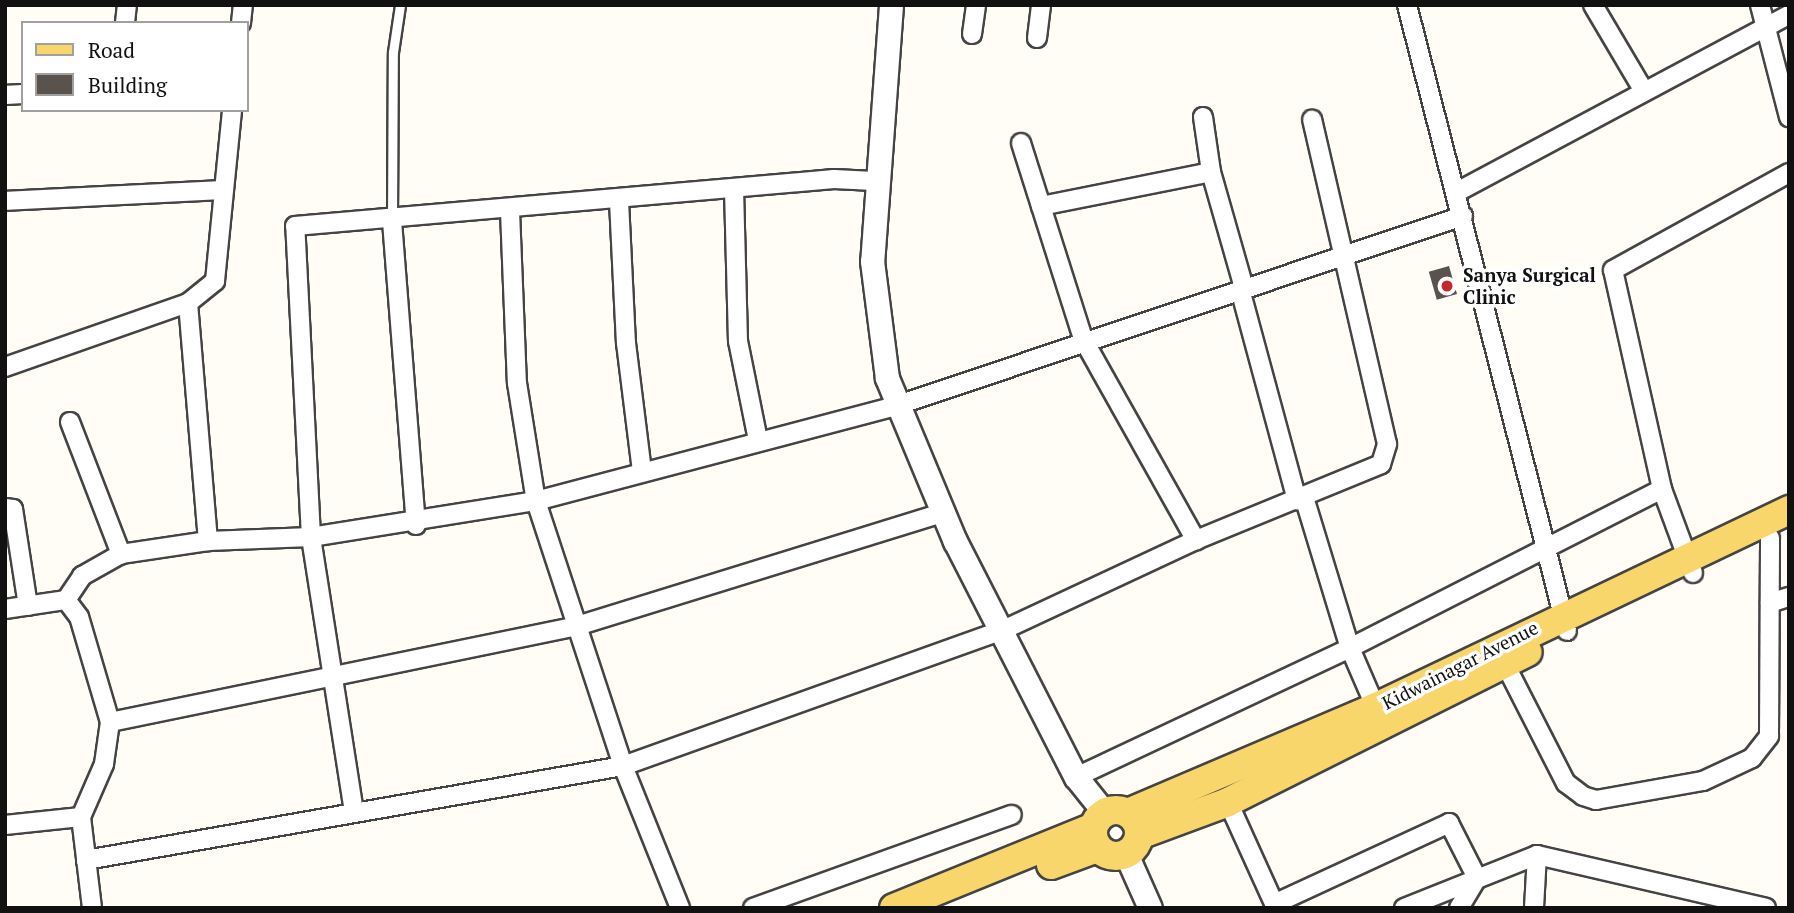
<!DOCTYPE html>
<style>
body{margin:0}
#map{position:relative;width:1794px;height:913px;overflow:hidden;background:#fffdf5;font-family:"PT Serif",serif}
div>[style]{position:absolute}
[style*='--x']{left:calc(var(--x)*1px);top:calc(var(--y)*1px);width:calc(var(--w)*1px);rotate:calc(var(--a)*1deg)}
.building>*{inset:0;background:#5a524d;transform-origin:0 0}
.roads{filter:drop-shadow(2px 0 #444) drop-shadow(-2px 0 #444) drop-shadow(0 2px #444) drop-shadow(0 -2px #444)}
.service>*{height:9px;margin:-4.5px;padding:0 4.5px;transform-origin:4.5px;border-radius:4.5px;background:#fff}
.minor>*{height:18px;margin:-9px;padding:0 9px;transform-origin:9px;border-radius:9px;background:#fff}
.tertiary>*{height:23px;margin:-11.5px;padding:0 11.5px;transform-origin:11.5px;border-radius:11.5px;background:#fff}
.primary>*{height:28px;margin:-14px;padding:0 14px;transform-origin:14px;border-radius:14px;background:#f9d66b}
.primary>.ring{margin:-14px;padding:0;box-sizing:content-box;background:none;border:28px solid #f9d66b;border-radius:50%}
.dots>*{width:19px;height:19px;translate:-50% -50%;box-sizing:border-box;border:4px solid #fff;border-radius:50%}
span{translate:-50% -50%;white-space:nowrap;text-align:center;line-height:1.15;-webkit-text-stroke:7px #fff;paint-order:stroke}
.poi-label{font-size:19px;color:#111;font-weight:700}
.left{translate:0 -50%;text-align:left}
.street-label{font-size:19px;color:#111}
.frame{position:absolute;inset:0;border:7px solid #111;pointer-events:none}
.legend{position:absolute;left:21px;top:21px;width:228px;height:91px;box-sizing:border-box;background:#fff;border:2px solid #a0a0a0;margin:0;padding:9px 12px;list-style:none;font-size:21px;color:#111}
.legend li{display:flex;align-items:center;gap:14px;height:35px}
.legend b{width:35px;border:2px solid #a0a0a0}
</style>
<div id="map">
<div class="building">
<div style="left:1449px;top:266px;width:29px;height:21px;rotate:74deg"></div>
</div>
<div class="roads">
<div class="service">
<div style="--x:392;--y:219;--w:167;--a:-89.7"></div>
<div style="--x:393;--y:52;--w:48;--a:-81.5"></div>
</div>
<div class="minor">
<div style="--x:1407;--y:5;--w:646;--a:75.66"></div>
<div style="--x:1593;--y:5;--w:96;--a:59.4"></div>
<div style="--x:1760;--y:5;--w:116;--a:75.5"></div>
<div style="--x:125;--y:23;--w:18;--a:-84"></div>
<div style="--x:241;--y:23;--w:18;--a:-84"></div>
<div style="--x:972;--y:34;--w:29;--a:-82"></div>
<div style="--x:1037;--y:38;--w:33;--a:-83"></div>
<div style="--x:5;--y:95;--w:18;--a:-3"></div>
<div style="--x:1203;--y:117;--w:56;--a:81.7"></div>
<div style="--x:1211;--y:172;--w:121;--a:74.1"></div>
<div style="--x:1021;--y:143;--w:206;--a:72.4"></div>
<div style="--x:1083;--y:339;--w:231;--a:60.7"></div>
<div style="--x:734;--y:189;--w:152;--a:88.5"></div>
<div style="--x:738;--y:341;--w:101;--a:78.6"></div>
<div style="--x:1457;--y:192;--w:376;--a:-28.1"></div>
<div style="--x:5;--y:201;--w:219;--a:-2.9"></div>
<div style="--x:619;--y:201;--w:142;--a:87.2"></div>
<div style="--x:626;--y:343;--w:130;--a:82.9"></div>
<div style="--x:1041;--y:206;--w:173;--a:-11.3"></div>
<div style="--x:510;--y:211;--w:172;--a:87.7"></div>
<div style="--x:517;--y:383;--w:120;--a:80.9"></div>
<div style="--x:536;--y:501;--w:279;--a:71.8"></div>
<div style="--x:623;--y:766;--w:153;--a:68.1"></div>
<div style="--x:392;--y:221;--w:305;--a:85.5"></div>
<div style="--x:1240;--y:289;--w:219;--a:74.9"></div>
<div style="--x:188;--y:303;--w:239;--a:85.2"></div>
<div style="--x:208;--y:541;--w:103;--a:-2.2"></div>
<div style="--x:311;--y:537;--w:228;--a:-9.1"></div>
<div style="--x:536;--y:501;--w:371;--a:-14.8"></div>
<div style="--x:895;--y:406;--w:599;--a:-18.5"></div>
<div style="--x:5;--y:367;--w:194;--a:-19.3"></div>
<div style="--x:188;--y:303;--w:35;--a:-39"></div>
<div style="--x:215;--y:281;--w:172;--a:-84.3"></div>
<div style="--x:70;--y:422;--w:142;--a:68.9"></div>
<div style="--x:121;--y:554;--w:88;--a:-8.5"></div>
<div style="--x:1304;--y:497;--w:158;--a:73.1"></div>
<div style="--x:1350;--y:648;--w:73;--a:66.6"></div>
<div style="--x:5;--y:508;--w:8;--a:7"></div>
<div style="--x:13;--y:509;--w:98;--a:81.2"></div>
<div style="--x:1693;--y:573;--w:90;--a:-110.3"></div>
<div style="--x:1662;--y:489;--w:224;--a:-102.6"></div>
<div style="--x:1613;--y:270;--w:201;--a:-28.9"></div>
<div style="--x:1770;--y:603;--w:20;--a:-18"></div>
<div style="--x:5;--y:609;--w:62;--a:-8.4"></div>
<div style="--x:66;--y:600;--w:29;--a:-56"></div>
<div style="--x:82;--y:576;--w:45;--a:-29.4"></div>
<div style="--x:1505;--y:664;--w:134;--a:62.9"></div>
<div style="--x:1566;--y:783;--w:21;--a:37"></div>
<div style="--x:1583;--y:796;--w:14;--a:17"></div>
<div style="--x:1596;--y:800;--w:109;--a:-10.1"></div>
<div style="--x:1703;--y:781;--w:54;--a:-25.1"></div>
<div style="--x:1752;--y:758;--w:28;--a:-52"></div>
<div style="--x:1769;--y:736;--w:198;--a:-89.7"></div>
<div style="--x:110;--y:722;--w:477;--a:-11.6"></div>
<div style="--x:577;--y:626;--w:381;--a:-17.2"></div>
<div style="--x:1076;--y:777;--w:303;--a:-25.2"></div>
<div style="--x:1350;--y:648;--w:350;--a:-27"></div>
<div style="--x:1228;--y:802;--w:116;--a:65.6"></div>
<div style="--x:354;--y:812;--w:278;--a:-98.9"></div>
<div style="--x:311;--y:537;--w:311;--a:-92.9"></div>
<div style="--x:295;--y:226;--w:541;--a:-4.98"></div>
<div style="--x:834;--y:179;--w:40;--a:2.9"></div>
<div style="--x:81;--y:817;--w:92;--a:83.1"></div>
<div style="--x:5;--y:825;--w:76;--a:-6"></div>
<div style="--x:81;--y:817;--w:58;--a:-66.5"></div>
<div style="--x:104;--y:764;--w:42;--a:-81.9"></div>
<div style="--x:110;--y:722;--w:109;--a:-106.4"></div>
<div style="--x:79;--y:617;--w:21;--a:-127"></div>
<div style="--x:86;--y:860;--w:545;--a:-9.93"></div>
<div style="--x:623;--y:766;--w:404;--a:-19.7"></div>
<div style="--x:1003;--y:630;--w:213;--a:-25"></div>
<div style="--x:1196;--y:540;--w:200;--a:-22.3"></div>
<div style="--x:1381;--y:464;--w:21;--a:-73"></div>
<div style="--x:1387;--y:444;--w:333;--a:-103"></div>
<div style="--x:1274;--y:904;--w:193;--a:-24.8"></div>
<div style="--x:1449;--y:823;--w:62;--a:63"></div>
<div style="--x:1477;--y:878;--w:35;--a:121"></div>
<div style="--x:753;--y:908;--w:275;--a:-19.8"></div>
<div style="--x:1404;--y:908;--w:143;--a:-21.7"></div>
<div style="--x:1537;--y:855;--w:235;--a:13"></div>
<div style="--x:1534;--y:908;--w:53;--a:-86.8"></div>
</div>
<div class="tertiary">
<div style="--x:891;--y:5;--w:257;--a:94.2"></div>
<div style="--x:872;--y:261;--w:118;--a:82.7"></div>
<div style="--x:887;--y:378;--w:177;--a:67.4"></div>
<div style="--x:955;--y:541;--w:265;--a:62.9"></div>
<div style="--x:1076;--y:777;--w:45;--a:51.3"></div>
<div style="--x:1126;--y:854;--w:59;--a:66"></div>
</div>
<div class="primary">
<div class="ring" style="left:1093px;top:810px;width:18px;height:18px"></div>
<div style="--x:1128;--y:813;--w:270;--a:-23.1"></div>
<div style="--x:1376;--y:707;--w:458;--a:-25.5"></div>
<div style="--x:1139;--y:835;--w:95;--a:-20.3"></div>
<div style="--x:1228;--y:802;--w:335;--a:-26.6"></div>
<div style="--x:1051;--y:865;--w:49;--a:-20.3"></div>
<div style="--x:894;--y:908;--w:215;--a:-22.1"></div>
</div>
</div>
<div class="dots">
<div style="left:1447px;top:286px;background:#c4262e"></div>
</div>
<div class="poi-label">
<span class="left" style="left:1463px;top:286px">Sanya Surgical<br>Clinic</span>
</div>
<div class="street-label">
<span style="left:1460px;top:665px;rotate:-27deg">Kidwainagar Avenue</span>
</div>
<div class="frame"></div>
<ul class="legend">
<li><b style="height:9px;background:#f9d66b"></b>Road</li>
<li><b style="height:19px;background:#5a524d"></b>Building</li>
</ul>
</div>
